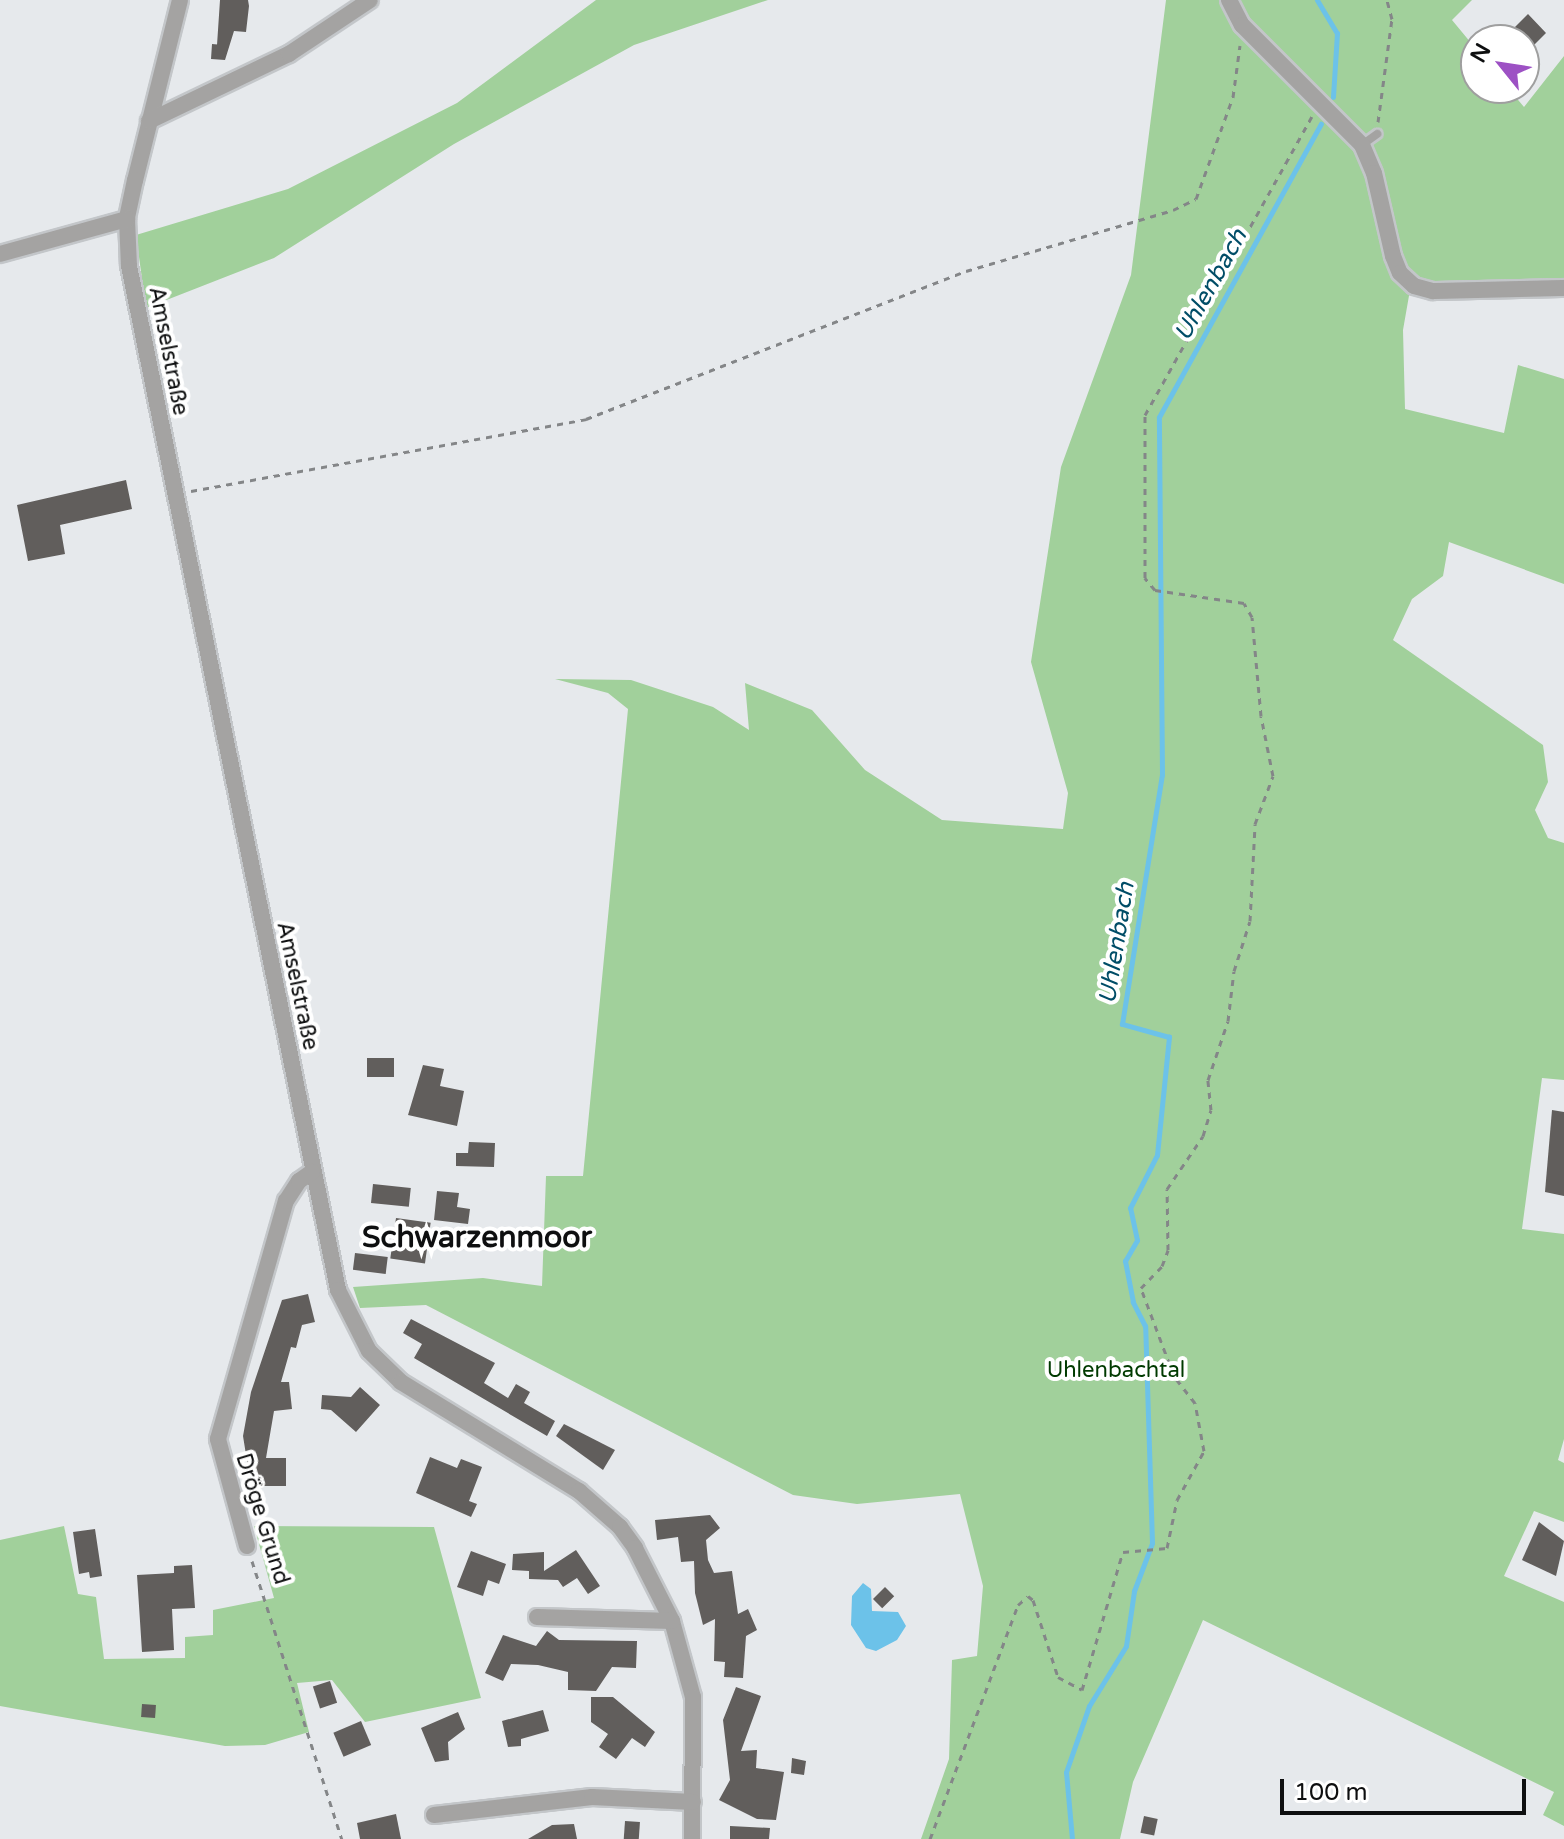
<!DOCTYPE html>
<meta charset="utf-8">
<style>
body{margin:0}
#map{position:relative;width:1564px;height:1839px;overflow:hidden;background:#e6e9ec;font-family:"Varela Round",sans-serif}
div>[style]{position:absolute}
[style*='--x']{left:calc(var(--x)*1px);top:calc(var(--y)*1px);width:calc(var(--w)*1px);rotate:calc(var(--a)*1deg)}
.green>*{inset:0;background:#a1d09b}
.water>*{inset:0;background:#6cc2e9}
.stream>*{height:5px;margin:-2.5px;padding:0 2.5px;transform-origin:2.5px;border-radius:2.5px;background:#6cc2e9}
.building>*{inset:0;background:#615e5c;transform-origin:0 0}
.path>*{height:3px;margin-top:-1.5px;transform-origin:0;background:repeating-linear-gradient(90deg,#848688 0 6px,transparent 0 12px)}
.roads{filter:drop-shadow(2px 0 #c3c6c9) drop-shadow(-2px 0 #c3c6c9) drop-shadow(0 2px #c3c6c9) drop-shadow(0 -2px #c3c6c9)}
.service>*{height:8px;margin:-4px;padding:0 4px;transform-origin:4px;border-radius:4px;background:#a4a3a2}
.minor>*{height:16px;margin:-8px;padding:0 8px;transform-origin:8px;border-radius:8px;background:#a4a3a2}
span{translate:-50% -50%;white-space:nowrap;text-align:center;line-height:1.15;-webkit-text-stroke:8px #fff;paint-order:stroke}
.street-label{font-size:22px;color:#0e0f10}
.park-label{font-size:22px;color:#003a00}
.water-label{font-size:24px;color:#004d67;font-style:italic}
.district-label{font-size:30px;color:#0e0f10;font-weight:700}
.north{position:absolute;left:1460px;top:24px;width:80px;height:80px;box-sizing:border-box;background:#fff;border:2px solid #9f9f9f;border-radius:50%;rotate:300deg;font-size:22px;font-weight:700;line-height:32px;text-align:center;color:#0e0f10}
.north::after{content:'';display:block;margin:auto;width:28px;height:36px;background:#9d51c4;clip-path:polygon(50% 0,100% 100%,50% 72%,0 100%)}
.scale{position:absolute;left:1280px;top:1779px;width:246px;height:36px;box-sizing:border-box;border:4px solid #0e0f10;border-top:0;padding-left:10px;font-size:24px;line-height:28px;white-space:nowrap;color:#0e0f10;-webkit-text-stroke:6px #fff;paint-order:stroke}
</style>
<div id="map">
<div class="green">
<div style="clip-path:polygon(596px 0,768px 0,634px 45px,454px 144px,274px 258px,146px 308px,136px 235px,288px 189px,457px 103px)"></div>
<div style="clip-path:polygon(1166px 0,1472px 0,1452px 20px,1476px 49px,1476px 88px,1508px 88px,1524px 107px,1564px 56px,1564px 282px,1410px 290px,1403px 330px,1405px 409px,1504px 433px,1518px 365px,1564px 379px,1564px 584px,1449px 542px,1443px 576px,1412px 599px,1393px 640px,1543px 745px,1548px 782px,1535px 810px,1548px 838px,1564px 843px,1564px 1080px,1542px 1078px,1522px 1229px,1564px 1234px,1564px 1439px,1558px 1460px,1564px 1463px,1564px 1522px,1534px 1511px,1504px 1576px,1564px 1602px,1564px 1826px,1543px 1815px,1554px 1792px,1203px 1620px,1133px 1782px,1120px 1839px,921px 1839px,949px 1759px,952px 1660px,977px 1656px,983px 1586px,960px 1494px,857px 1504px,793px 1495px,426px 1305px,360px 1308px,353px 1287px,483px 1278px,542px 1286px,546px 1176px,583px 1176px,628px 709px,608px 693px,555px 679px,631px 680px,713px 707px,749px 730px,745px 683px,812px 710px,865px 770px,942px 820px,1063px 829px,1068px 793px,1031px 662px,1061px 467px,1131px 275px)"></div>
<div style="clip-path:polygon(64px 1526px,78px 1594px,96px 1597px,104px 1659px,185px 1658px,185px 1637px,213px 1635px,213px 1610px,274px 1598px,254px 1526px,434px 1527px,481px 1698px,365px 1722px,332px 1680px,297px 1683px,309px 1732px,265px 1745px,225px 1746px,0 1706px,0 1540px)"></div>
</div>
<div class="water">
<div style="clip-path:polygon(863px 1583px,871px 1589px,872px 1611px,898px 1612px,906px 1626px,897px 1640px,876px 1651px,866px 1648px,851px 1625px,852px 1596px)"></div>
</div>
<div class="stream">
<div style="--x:1317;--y:0;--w:39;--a:59"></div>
<div style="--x:1337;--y:33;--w:64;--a:93.6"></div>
<div style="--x:1072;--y:1839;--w:67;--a:-95.1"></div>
<div style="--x:1066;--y:1772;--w:70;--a:-70.8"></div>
<div style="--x:1089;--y:1706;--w:70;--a:-58.3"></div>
<div style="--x:1126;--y:1646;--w:56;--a:-81.7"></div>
<div style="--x:1134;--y:1591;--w:51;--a:-69.4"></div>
<div style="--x:1152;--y:1543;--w:217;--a:-91.8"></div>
<div style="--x:1145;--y:1326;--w:27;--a:-117"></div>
<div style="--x:1133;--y:1302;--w:42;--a:-101"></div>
<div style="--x:1125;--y:1261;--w:24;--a:-60"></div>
<div style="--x:1137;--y:1240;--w:33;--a:-102"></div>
<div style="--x:1130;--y:1208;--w:59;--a:-63"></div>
<div style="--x:1157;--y:1155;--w:119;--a:-84.2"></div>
<div style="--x:1169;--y:1037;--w:49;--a:-164.5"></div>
<div style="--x:1122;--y:1024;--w:252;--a:-80.9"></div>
<div style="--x:1162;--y:775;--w:358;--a:-90.5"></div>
<div style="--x:1159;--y:417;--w:335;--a:-61.1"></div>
</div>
<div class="building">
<div style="clip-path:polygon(220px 0,248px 0,249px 6px,246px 32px,234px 31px,225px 60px,211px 59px,212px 44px,223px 45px,217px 45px)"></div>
<div style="clip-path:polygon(1528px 14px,1546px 33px,1524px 55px,1524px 40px,1502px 40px)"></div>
<div style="clip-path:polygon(126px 480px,132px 509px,60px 525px,65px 554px,28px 561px,17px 505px)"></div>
<div style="left:367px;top:1058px;width:27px;height:19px"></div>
<div style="clip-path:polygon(423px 1065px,444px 1069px,440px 1086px,464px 1091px,457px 1126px,408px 1115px)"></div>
<div style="clip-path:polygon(1552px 1110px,1564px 1112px,1564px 1196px,1545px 1192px)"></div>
<div style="clip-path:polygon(469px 1142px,495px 1143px,494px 1167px,456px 1166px,456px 1153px,468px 1153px)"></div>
<div style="left:373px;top:1184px;width:38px;height:19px;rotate:6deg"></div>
<div style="clip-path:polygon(437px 1191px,459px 1193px,457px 1207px,470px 1209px,468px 1224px,434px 1220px)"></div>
<div style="left:396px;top:1218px;width:35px;height:41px;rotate:8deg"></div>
<div style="left:355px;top:1253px;width:33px;height:17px;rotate:7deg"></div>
<div style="clip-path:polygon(308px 1294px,315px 1322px,302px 1325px,296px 1348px,291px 1347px,281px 1382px,289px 1382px,292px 1409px,274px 1411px,266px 1458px,286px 1458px,286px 1486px,251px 1486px,243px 1436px,251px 1392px,282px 1300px)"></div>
<div style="clip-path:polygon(411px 1319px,495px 1363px,484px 1383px,508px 1398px,516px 1384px,530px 1392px,524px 1403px,555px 1421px,547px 1436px,414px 1358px,422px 1344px,403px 1333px)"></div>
<div style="clip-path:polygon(360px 1387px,380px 1405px,356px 1432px,331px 1410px,321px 1409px,322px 1395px,351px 1397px)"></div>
<div style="clip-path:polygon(564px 1424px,615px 1450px,603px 1470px,556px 1436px)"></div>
<div style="clip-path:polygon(430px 1457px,457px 1468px,461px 1459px,482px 1467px,469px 1501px,477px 1504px,471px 1517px,416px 1493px)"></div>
<div style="clip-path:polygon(710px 1515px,720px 1528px,706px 1540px,708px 1560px,714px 1573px,732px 1571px,738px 1614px,748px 1609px,757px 1630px,746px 1636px,743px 1678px,724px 1677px,725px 1662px,714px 1661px,715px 1619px,703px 1625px,695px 1593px,694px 1561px,681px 1562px,678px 1537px,657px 1540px,655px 1520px)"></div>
<div style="clip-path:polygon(1539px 1522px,1564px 1541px,1556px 1576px,1522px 1560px)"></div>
<div style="clip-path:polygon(95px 1529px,102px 1576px,90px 1578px,89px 1572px,79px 1574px,73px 1532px)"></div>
<div style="clip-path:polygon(576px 1550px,600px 1586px,588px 1594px,577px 1578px,563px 1587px,558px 1580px,529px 1579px,529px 1571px,512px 1570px,513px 1554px,544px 1552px,544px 1571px)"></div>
<div style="clip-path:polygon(471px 1551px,506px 1564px,499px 1584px,488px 1580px,483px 1596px,457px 1587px)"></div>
<div style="clip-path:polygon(192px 1565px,195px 1608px,172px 1609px,174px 1650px,142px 1652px,137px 1575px,174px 1573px,174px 1566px)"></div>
<div style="left:885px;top:1587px;width:13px;height:17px;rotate:45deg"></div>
<div style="clip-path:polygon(547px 1631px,559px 1640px,637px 1641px,636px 1668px,612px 1667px,596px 1691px,568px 1690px,568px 1672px,538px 1665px,511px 1664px,503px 1681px,485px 1673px,503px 1635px,536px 1646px)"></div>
<div style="left:330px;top:1681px;width:23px;height:18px;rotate:72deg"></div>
<div style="clip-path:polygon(736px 1687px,761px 1696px,741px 1751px,757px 1750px,756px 1768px,784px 1772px,776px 1820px,757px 1819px,719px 1800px,730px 1780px,723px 1720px)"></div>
<div style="clip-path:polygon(591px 1697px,613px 1697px,655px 1732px,645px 1747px,632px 1738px,616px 1759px,599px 1747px,608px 1734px,591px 1722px)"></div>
<div style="left:142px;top:1704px;width:14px;height:13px;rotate:4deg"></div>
<div style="clip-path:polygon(543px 1710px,549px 1731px,521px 1739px,521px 1746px,508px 1747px,502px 1721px)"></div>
<div style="clip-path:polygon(458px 1712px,465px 1729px,448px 1742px,449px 1760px,435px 1762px,421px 1728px)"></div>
<div style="left:361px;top:1721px;width:26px;height:30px;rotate:67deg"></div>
<div style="clip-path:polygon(792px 1758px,806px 1761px,804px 1775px,791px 1773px)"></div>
<div style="clip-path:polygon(396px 1814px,401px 1839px,360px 1839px,357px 1823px)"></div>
<div style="left:1144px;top:1816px;width:14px;height:17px;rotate:12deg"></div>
<div style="left:625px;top:1821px;width:15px;height:18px;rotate:4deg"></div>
<div style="clip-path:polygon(574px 1824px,577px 1839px,528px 1839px,552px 1825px)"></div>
<div style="clip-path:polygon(730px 1826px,770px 1828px,769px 1839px,730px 1839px)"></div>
</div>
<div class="path">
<div style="--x:1378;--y:122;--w:104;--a:-82.3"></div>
<div style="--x:1392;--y:19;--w:20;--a:-105"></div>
<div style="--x:191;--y:491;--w:402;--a:-10.3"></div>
<div style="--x:586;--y:419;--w:408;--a:-21.3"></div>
<div style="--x:966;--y:271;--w:216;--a:-16.4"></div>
<div style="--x:1173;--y:210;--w:25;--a:-26"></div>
<div style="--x:1196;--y:199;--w:109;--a:-70.1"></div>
<div style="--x:1233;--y:97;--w:52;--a:-82.3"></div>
<div style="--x:252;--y:1561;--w:292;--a:72.1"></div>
<div style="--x:930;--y:1839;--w:250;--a:-69.4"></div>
<div style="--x:1018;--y:1605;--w:13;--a:-42"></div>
<div style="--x:1028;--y:1596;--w:6;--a:39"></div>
<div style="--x:1033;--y:1600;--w:81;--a:72"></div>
<div style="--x:1058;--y:1677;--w:27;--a:28"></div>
<div style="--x:1082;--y:1690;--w:144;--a:-73.5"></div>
<div style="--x:1123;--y:1552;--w:44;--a:-5.2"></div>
<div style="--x:1167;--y:1548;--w:49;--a:-78.2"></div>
<div style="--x:1177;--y:1500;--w:56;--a:-61.1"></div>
<div style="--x:1204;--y:1451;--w:49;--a:-100.6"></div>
<div style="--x:1195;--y:1403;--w:34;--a:-128"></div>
<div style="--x:1174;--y:1376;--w:94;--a:-110.6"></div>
<div style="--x:1141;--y:1288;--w:30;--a:-46"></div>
<div style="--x:1162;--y:1266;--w:17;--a:-69"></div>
<div style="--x:1168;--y:1250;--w:61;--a:-90.9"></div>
<div style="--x:1167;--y:1189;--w:64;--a:-55.8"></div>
<div style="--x:1203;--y:1136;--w:27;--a:-73"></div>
<div style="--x:1211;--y:1110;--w:30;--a:-96"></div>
<div style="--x:1208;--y:1080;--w:62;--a:-71.3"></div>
<div style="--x:1228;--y:1021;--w:50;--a:-83.2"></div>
<div style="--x:1234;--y:971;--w:52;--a:-72.3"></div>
<div style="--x:1250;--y:921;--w:97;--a:-87"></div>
<div style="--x:1255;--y:824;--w:51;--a:-69.4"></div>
<div style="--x:1273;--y:776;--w:61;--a:-101.3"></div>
<div style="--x:1261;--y:716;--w:99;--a:-95.2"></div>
<div style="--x:1252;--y:617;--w:16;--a:-120"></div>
<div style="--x:1244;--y:603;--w:90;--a:-171.7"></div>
<div style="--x:1155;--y:590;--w:16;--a:-130"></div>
<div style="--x:1145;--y:578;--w:163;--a:-90"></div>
<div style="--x:1145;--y:415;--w:342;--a:-60.8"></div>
</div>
<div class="roads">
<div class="service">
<div style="--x:1362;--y:145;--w:19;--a:-36"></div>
</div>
<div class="minor">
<div style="--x:180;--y:0;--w:186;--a:104"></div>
<div style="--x:135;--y:180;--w:40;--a:102"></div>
<div style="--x:127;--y:219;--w:47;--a:87.6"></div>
<div style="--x:129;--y:266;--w:1045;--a:78.46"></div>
<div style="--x:338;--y:1290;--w:68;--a:63.1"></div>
<div style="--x:369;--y:1351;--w:45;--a:44.1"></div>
<div style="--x:401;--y:1382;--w:209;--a:31.5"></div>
<div style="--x:579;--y:1491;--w:55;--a:41.3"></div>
<div style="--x:620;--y:1527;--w:26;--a:54"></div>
<div style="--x:635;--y:1548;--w:82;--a:63.1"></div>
<div style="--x:672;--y:1621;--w:79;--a:74.6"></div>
<div style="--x:693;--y:1697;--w:142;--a:90.4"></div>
<div style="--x:1229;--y:0;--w:28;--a:63"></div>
<div style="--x:1242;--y:25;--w:170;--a:45"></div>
<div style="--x:1362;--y:145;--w:30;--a:67"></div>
<div style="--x:1374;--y:173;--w:85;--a:77.1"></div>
<div style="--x:1393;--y:256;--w:18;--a:68"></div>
<div style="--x:1400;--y:273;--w:19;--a:43"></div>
<div style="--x:1414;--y:286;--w:20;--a:15"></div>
<div style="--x:1433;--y:291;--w:131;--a:-1.3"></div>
<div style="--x:149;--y:121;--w:155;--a:-25.6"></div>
<div style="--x:289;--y:54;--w:97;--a:-33.7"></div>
<div style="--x:0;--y:254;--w:132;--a:-15.4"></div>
<div style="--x:247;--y:1546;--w:111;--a:-105.2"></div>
<div style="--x:218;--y:1439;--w:248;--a:-74.1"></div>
<div style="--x:286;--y:1201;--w:24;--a:-57"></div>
<div style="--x:299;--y:1181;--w:16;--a:-35"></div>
<div style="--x:537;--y:1617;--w:135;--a:1.7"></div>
<div style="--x:434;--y:1815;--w:159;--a:-6.5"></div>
<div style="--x:592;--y:1797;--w:101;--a:2.8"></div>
</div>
</div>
<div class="street-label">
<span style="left:168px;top:351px;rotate:79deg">Amselstraße</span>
<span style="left:297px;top:986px;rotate:78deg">Amselstraße</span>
<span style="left:262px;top:1519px;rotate:73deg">Dröge Grund</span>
</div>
<div class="park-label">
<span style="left:1116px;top:1371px">Uhlenbachtal</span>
</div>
<div class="water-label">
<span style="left:1211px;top:285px;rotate:-61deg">Uhlenbach</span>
<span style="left:1117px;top:943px;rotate:-81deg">Uhlenbach</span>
</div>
<div class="district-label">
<span style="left:477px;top:1238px">Schwarzenmoor</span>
</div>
<div class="north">N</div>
<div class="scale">100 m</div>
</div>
